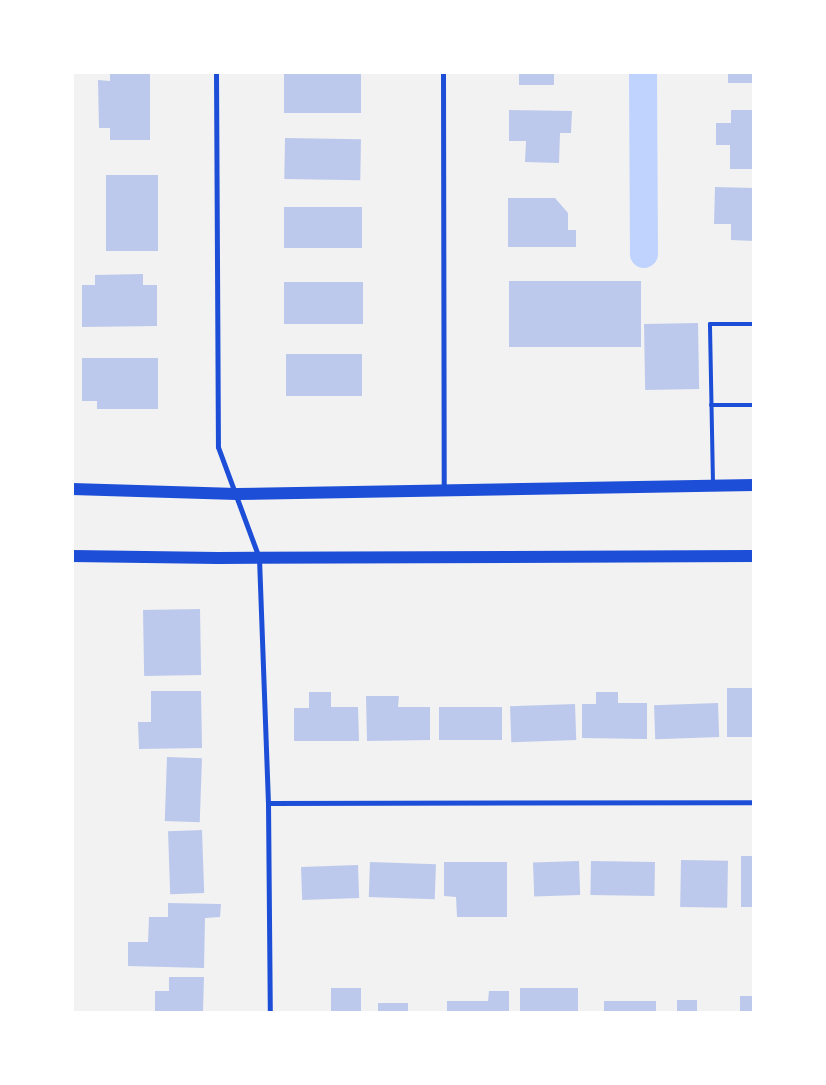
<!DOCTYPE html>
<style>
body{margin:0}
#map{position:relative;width:826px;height:1085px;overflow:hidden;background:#f2f2f2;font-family:Cabin,sans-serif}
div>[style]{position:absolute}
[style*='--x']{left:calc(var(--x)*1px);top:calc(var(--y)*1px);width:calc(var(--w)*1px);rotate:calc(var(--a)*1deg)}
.canal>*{height:28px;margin:-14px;padding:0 14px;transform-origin:14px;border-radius:14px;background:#bfd3fe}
.building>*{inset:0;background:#bdc9ec;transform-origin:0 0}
.service>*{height:4px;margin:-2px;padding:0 2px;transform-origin:2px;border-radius:2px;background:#1d4ed8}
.minor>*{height:5px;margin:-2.5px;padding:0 2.5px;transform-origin:2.5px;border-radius:2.5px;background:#1d4ed8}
.primary>*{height:12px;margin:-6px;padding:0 6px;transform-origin:6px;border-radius:6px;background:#1d4ed8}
span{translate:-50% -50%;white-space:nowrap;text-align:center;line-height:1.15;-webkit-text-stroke:4px #fff;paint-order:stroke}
.frame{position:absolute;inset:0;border:74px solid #fff;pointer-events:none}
</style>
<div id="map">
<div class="canal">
<div style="--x:643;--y:72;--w:182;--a:89.7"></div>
</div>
<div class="building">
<div style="clip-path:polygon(110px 72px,150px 72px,150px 140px,110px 140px,110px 128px,99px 128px,98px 80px,110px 81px)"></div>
<div style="left:284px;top:72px;width:77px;height:41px"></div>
<div style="left:519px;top:72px;width:35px;height:13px"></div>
<div style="left:728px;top:72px;width:26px;height:11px"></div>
<div style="clip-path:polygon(509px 110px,572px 111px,571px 133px,560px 133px,559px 163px,525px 162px,526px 141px,509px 141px)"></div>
<div style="clip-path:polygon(731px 110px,754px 110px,754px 169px,730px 169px,730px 145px,716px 145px,716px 123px,731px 123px)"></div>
<div style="left:285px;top:138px;width:76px;height:41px;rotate:1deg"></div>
<div style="left:106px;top:175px;width:52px;height:76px"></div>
<div style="clip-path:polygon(715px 187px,754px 188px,754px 241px,731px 240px,731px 224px,714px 224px)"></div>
<div style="clip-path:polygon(508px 198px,555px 198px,568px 213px,568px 230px,576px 230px,576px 247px,508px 247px)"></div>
<div style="left:362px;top:207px;width:41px;height:78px;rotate:90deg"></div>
<div style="clip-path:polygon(143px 274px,143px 285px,157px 285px,157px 326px,82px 327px,82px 285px,95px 285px,95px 275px)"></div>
<div style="left:509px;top:281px;width:132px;height:66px"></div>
<div style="left:284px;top:282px;width:79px;height:42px"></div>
<div style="left:698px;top:323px;width:66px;height:54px;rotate:89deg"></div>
<div style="left:286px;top:354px;width:76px;height:42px"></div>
<div style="clip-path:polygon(82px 358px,158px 358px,158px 409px,97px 409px,97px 401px,82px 401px)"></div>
<div style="left:200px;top:609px;width:66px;height:57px;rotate:89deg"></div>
<div style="left:727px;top:688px;width:27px;height:49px"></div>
<div style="clip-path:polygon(151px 691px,201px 691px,202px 748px,139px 749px,138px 722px,151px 722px)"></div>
<div style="clip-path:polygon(309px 692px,331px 692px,331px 707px,358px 707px,359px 741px,294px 741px,294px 708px,309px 708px)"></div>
<div style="clip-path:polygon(596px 692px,618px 692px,618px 703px,647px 703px,647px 739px,582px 738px,582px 704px,596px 704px)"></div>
<div style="clip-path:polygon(366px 696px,399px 696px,398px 707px,430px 707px,430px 740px,367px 741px)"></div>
<div style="left:718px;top:703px;width:34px;height:64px;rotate:88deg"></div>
<div style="left:575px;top:704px;width:36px;height:65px;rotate:88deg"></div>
<div style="left:439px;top:707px;width:63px;height:33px"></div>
<div style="left:167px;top:757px;width:35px;height:64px;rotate:2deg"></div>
<div style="left:202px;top:830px;width:63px;height:34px;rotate:88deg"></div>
<div style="left:741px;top:856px;width:13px;height:51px"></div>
<div style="left:681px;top:860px;width:47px;height:47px;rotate:1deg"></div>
<div style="left:579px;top:861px;width:34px;height:46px;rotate:88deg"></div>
<div style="left:591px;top:861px;width:64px;height:34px;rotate:1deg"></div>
<div style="left:370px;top:862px;width:66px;height:35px;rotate:2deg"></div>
<div style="clip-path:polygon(444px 862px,507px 862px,507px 917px,457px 917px,456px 897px,444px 896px)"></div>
<div style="left:358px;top:865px;width:33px;height:57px;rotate:88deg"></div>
<div style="clip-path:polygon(168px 903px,221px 904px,220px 917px,205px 918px,204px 968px,128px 966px,128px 942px,148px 942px,149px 917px,168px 917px)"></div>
<div style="clip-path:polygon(169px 977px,204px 977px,203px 1012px,155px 1012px,155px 991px,169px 991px)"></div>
<div style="left:331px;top:988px;width:30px;height:24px"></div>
<div style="left:520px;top:988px;width:58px;height:24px"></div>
<div style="clip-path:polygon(489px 991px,509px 991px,509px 1012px,447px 1012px,447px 1001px,488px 1001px)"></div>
<div style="left:740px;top:996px;width:14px;height:16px"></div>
<div style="left:697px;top:1000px;width:12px;height:20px;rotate:90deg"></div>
<div style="left:604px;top:1001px;width:52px;height:11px"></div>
<div style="left:378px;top:1003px;width:30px;height:9px"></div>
</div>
<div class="service">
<div style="--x:711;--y:405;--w:43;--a:0"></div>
<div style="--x:713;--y:483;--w:159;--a:-91.1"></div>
<div style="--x:710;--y:324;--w:44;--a:0"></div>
</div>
<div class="minor">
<div style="--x:216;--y:72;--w:375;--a:89.7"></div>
<div style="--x:218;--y:447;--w:118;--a:69.7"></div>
<div style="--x:259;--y:558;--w:245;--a:87.9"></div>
<div style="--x:268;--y:803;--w:209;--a:89.5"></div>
<div style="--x:443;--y:72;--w:416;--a:89.9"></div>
<div style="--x:268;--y:803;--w:486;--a:-0.1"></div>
</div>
<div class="primary">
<div style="--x:72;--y:489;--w:165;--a:1.7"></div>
<div style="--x:237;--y:494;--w:517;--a:-1"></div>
<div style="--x:72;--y:556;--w:146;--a:0.8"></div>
<div style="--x:218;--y:558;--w:536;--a:-0.21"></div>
</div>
<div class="frame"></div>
</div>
